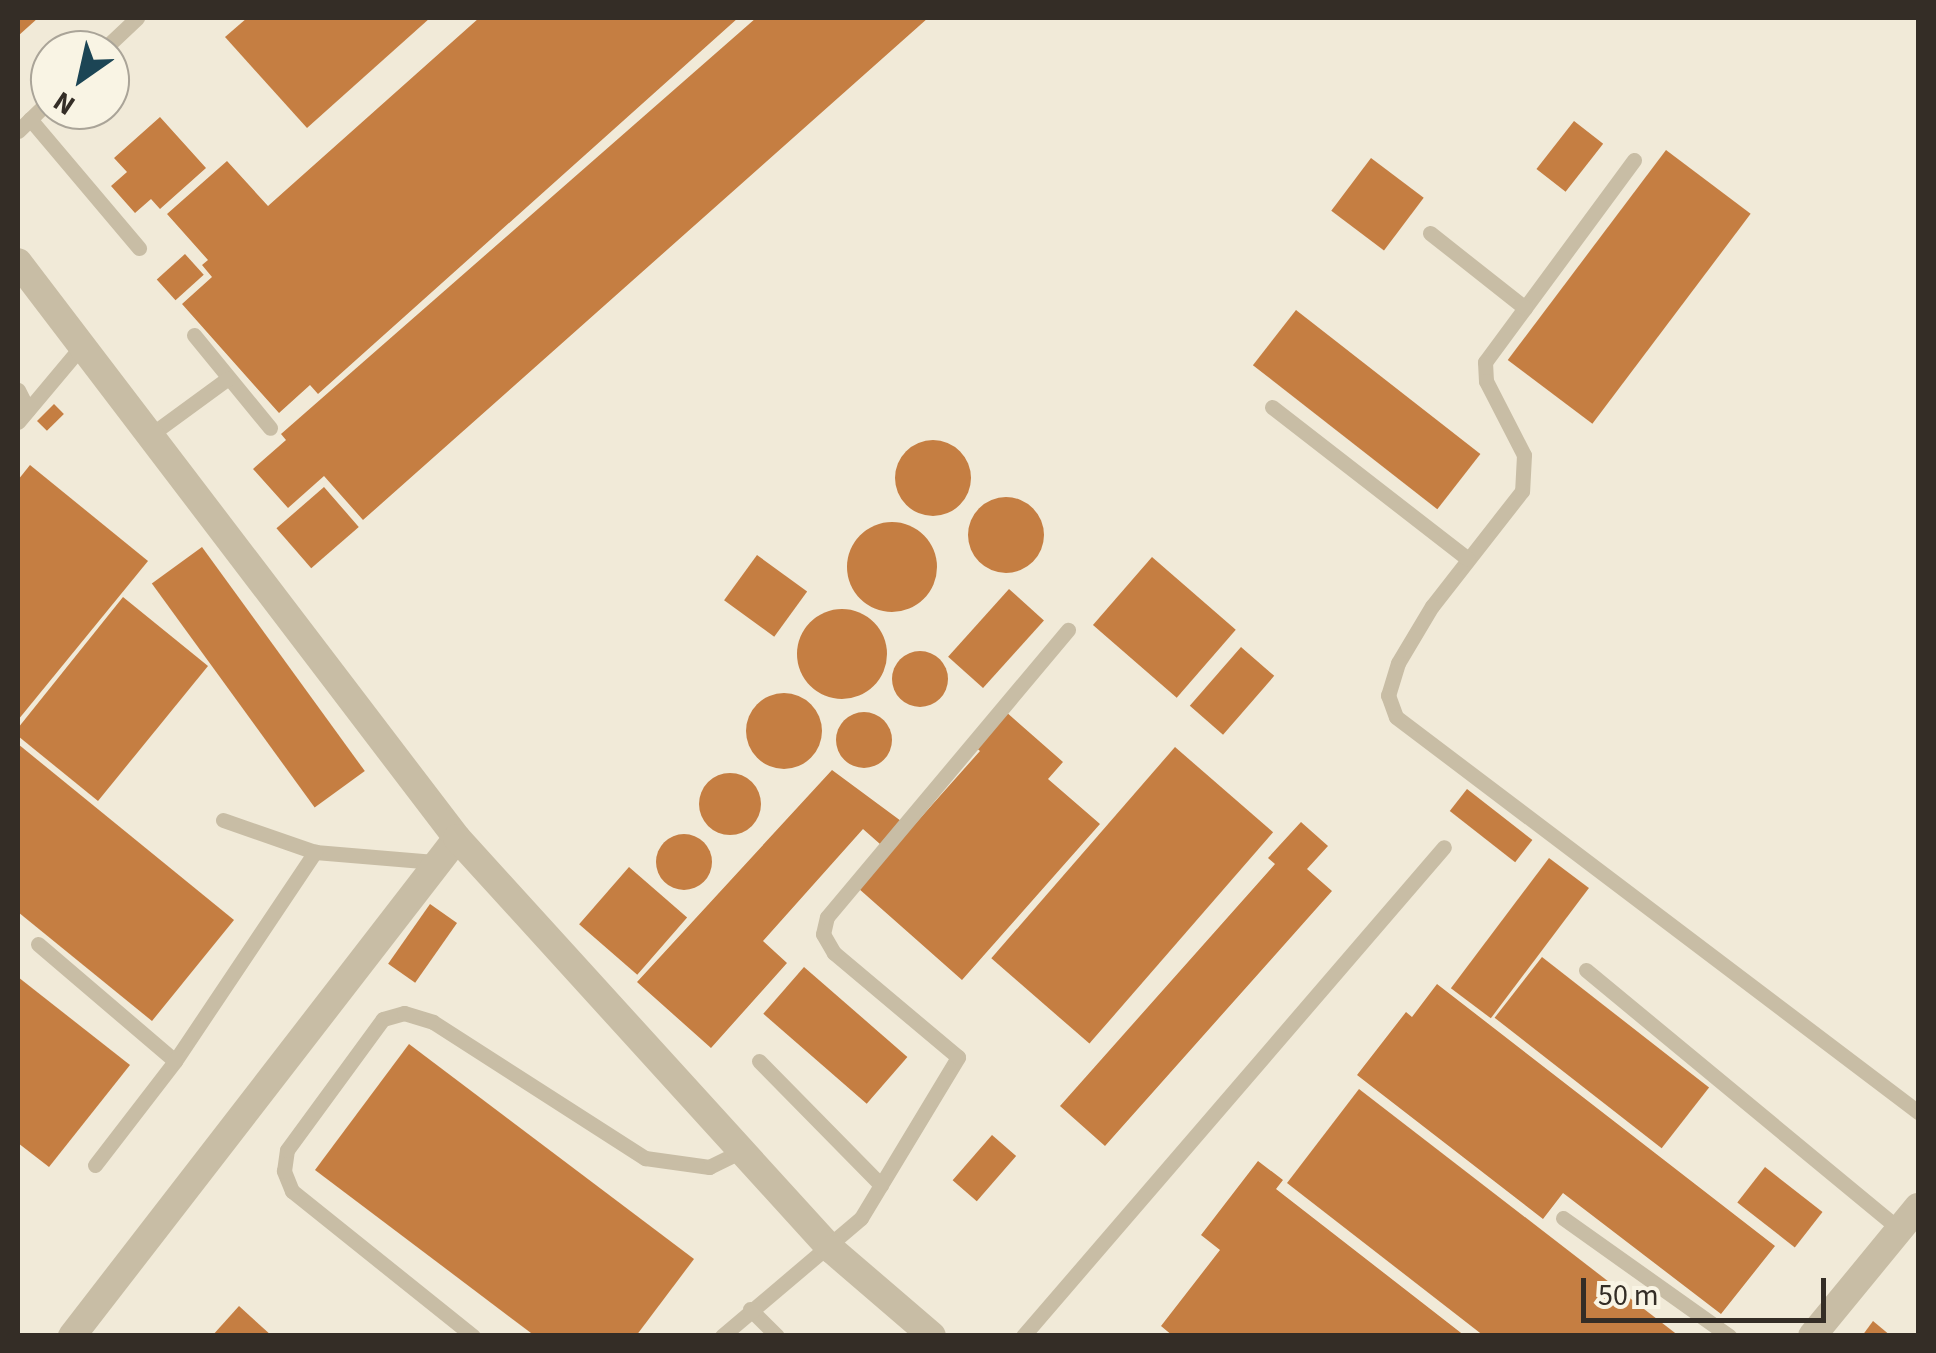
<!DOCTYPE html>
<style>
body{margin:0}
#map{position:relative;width:1936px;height:1353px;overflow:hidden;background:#f1ead8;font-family:"Source Sans 3",sans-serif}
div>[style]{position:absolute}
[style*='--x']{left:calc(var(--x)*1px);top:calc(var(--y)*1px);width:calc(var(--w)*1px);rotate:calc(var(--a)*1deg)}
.building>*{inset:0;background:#c57e42;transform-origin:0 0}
.round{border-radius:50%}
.service>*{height:15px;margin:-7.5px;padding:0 7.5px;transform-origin:7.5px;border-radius:7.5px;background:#c8bda5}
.minor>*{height:28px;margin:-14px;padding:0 14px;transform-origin:14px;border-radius:14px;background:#c8bda5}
.tertiary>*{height:28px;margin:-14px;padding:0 14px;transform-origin:14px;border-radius:14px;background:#c8bda5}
span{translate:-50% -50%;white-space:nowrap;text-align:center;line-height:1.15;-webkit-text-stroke:10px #f9f4e4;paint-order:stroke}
.frame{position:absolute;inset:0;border:20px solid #342d26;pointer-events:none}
.north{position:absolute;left:30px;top:30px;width:100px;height:100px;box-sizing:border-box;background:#f9f4e4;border:2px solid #aaa498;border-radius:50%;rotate:214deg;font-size:28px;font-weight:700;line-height:40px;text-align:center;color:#342d26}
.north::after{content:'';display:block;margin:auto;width:35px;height:45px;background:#1c4555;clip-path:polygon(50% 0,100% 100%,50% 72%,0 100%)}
.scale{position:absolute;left:1581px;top:1278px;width:245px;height:45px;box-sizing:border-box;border:5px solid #342d26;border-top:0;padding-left:12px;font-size:30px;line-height:35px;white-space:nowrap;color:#342d26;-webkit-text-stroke:8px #f9f4e4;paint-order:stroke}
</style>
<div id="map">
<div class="building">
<div style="clip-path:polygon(18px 18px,38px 18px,18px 36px)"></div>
<div style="clip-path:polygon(247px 18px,430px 18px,307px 128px,225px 37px)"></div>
<div style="clip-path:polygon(479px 18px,738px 18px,318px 394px,310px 385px,279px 413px,182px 304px,212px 277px,202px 265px,208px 260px,167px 214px,227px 161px,268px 206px)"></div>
<div style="clip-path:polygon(756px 18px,928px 18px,363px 520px,324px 476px,288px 508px,253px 469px,286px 440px,281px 434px)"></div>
<div style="clip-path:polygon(160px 117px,206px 168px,160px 209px,151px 199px,135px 213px,111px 186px,127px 172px,114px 158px)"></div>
<div style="left:1574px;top:121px;width:37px;height:61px;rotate:38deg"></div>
<div style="left:1666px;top:150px;width:106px;height:263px;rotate:37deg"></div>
<div style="left:1371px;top:158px;width:66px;height:66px;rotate:37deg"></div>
<div style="left:185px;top:254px;width:28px;height:38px;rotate:48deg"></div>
<div style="left:1296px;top:310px;width:234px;height:70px;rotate:38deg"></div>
<div style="left:54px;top:404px;width:14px;height:24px;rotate:45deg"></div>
<div class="round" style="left:895px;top:440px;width:76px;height:76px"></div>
<div style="clip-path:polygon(30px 465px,148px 561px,18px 720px,18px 480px)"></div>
<div style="left:324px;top:487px;width:53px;height:63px;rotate:49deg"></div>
<div class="round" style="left:968px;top:497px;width:76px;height:76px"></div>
<div class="round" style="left:847px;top:522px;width:90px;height:90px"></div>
<div style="left:202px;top:547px;width:277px;height:62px;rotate:54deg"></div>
<div style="left:757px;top:555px;width:62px;height:56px;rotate:36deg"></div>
<div style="left:1152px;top:557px;width:111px;height:90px;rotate:41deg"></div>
<div style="left:1009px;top:589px;width:47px;height:91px;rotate:42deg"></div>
<div style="clip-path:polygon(123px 597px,208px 666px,98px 801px,18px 736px,18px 728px)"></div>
<div class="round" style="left:797px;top:609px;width:90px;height:90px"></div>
<div style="left:1241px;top:647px;width:44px;height:78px;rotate:41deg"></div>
<div class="round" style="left:892px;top:651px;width:56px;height:56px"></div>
<div class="round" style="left:746px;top:693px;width:76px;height:76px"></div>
<div style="clip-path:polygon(1005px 711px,1063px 762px,1048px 779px,1100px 824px,962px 980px,858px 888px,980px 751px,974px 746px)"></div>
<div class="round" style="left:836px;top:712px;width:56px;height:56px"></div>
<div style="clip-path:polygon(18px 744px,234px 920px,152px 1021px,18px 912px)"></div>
<div style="left:1175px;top:747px;width:130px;height:280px;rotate:41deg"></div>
<div style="clip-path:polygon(832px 770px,901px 821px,880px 844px,863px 829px,763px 941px,787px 963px,711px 1048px,637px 982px)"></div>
<div class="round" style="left:699px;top:773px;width:62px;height:62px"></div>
<div style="left:1467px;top:789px;width:83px;height:28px;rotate:38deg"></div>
<div style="clip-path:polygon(1301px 822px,1328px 846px,1307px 869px,1332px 891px,1105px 1146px,1060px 1106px,1275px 864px,1268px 858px)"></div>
<div class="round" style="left:656px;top:834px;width:56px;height:56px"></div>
<div style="left:1549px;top:858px;width:50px;height:163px;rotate:37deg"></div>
<div style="left:629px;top:867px;width:77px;height:76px;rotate:41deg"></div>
<div style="left:430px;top:904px;width:33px;height:73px;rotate:35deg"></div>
<div style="left:1542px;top:957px;width:212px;height:77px;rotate:38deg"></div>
<div style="left:804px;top:967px;width:137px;height:62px;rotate:41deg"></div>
<div style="clip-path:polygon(18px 977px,130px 1065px,49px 1167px,18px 1143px)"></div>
<div style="clip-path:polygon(1437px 984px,1775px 1246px,1721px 1314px,1563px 1193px,1543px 1219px,1357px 1075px,1406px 1012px,1412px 1017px)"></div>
<div style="clip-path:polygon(409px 1044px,694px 1259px,636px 1336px,535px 1336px,315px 1170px)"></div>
<div style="clip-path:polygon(1359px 1089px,1679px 1336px,1484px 1336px,1287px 1183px)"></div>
<div style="left:992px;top:1135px;width:32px;height:60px;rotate:41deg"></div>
<div style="clip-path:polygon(1258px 1161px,1283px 1180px,1276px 1189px,1465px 1336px,1173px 1336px,1161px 1326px,1220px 1250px,1201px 1235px)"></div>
<div style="left:1765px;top:1167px;width:73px;height:45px;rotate:38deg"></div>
<div style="clip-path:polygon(239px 1306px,272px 1336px,212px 1336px)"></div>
<div style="clip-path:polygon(1873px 1321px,1891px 1336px,1862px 1336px)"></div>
</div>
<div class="service">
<div style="--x:103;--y:50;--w:47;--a:-43.3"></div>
<div style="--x:30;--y:119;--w:169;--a:49.8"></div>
<div style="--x:18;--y:131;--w:45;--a:-44.1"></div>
<div style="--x:1634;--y:160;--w:251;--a:126.4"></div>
<div style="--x:1485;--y:362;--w:19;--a:87"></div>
<div style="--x:1486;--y:381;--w:83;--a:62.8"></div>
<div style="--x:1524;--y:455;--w:36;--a:93"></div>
<div style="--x:1522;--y:491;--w:146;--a:128"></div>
<div style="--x:1432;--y:606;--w:66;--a:120.8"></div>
<div style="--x:1398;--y:663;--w:34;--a:107"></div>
<div style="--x:1388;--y:695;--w:23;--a:70"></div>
<div style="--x:1396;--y:717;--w:655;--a:37.11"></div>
<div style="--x:1430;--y:233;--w:121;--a:38.3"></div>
<div style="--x:194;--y:335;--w:120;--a:50.7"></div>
<div style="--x:18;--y:390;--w:22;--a:63"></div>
<div style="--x:1272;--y:407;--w:248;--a:37.8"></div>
<div style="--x:18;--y:422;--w:98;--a:-50"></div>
<div style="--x:149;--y:436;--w:97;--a:-36.2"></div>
<div style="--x:223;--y:820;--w:97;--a:19.2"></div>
<div style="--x:315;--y:852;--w:120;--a:4.8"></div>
<div style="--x:38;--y:944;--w:180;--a:40.5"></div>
<div style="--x:1586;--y:970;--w:408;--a:39.6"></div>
<div style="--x:759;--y:1061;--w:174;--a:45.5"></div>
<div style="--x:95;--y:1165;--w:131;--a:-52.4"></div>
<div style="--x:175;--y:1061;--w:252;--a:-56.2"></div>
<div style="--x:1563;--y:1218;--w:204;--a:35.4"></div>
<div style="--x:750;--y:1309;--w:38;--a:45"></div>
<div style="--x:473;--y:1336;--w:232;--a:-141.3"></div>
<div style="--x:292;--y:1191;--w:22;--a:-112"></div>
<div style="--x:284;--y:1171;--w:21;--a:-82"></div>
<div style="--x:287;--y:1150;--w:162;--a:-53.8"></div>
<div style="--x:383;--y:1019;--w:22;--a:-16"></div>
<div style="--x:404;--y:1013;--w:30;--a:17"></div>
<div style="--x:433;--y:1022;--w:252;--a:32.7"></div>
<div style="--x:645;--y:1158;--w:65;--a:8"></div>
<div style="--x:709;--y:1167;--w:34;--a:-26"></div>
<div style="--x:722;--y:1336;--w:182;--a:-40.3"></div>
<div style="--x:861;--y:1218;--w:188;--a:-58.9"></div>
<div style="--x:958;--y:1057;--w:162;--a:-140"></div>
<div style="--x:834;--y:953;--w:22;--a:-120"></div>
<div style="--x:823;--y:934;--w:17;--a:-77"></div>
<div style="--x:827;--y:917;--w:375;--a:-50"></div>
<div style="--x:1023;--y:1336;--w:645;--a:-49.27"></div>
</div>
<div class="minor">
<div style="--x:72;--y:1336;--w:629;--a:-52.29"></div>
</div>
<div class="tertiary">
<div style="--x:18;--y:262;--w:724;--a:52.69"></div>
<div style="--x:457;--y:838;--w:556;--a:47.7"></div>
<div style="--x:831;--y:1249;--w:133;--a:40.7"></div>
<div style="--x:1812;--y:1336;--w:167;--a:-50.6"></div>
</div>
<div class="frame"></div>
<div class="north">N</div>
<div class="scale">50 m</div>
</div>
